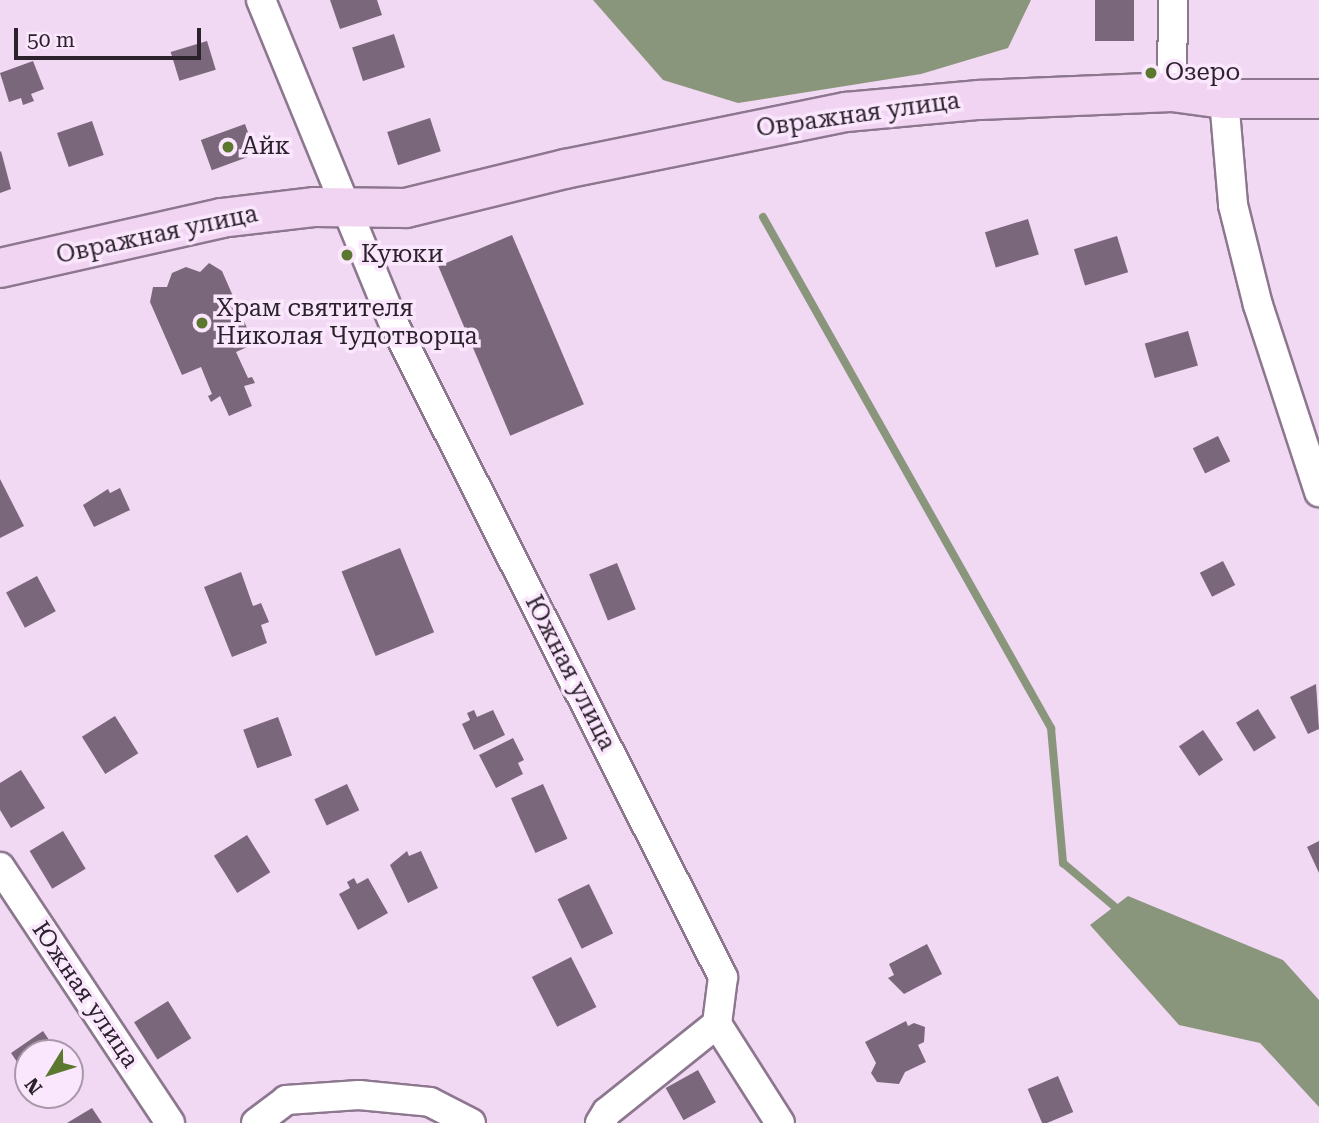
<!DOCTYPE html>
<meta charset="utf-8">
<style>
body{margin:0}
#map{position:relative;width:1319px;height:1123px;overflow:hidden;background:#f1d8f3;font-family:"Roboto Serif",serif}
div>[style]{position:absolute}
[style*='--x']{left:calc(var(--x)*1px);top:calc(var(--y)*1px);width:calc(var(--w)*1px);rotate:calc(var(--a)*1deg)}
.water>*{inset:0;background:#8a967c}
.stream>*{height:8px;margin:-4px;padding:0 4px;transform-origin:4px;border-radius:4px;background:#8a967c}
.building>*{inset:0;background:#7b677c;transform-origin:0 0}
.roads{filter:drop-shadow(2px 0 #8d778f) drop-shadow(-2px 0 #8d778f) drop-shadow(0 2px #8d778f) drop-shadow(0 -2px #8d778f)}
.street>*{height:28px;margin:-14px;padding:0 14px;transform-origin:14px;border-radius:14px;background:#fff}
.secondary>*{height:38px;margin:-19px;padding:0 19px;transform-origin:19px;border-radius:19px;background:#f0d4f2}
.dots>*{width:19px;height:19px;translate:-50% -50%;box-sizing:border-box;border:4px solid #fbe7fd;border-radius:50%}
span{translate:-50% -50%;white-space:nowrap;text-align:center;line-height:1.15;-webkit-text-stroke:7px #fbe7fd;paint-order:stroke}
.poi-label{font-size:24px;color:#2b222c}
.left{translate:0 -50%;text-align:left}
.street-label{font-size:24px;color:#2b222c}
.north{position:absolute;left:14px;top:1039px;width:70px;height:70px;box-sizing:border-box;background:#fbe7fd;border:2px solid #a898a9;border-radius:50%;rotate:232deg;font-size:19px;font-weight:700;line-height:28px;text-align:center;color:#2b222c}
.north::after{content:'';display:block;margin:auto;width:24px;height:32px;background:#5a792e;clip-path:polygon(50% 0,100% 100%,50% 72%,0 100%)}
.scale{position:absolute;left:14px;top:28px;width:187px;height:32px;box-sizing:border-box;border:4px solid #2b222c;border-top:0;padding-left:9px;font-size:21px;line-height:24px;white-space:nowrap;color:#2b222c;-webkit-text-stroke:5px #fbe7fd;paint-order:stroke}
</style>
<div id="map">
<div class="water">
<div style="clip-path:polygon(593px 0,1031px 0,1008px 48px,921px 74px,738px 103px,663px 80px)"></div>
<div style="clip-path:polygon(1128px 896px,1283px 960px,1319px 1000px,1319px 1107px,1260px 1043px,1179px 1025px,1090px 925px)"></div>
</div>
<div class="stream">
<div style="--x:763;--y:217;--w:587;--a:60.59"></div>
<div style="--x:1051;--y:728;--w:136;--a:84.9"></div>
<div style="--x:1063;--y:863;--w:76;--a:40.2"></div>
</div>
<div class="building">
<div style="clip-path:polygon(330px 0,377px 0,382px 15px,340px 29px)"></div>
<div style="left:1095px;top:0;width:39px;height:41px"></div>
<div style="left:394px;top:34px;width:35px;height:44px;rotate:72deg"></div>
<div style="left:207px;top:41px;width:30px;height:38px;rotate:73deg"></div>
<div style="clip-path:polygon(33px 61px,44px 89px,31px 94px,34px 101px,23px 105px,21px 98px,9px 102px,0 73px)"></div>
<div style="left:430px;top:118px;width:35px;height:45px;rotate:72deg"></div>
<div style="left:92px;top:121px;width:36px;height:37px;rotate:71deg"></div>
<div style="left:245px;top:124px;width:32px;height:47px;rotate:70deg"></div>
<div style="clip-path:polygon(1px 151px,11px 189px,0 193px,0 152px)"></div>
<div style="left:1028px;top:219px;width:37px;height:45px;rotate:73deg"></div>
<div style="left:512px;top:235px;width:184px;height:80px;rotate:67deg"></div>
<div style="left:1117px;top:236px;width:38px;height:45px;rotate:73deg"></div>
<div style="clip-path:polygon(209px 263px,222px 271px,254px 344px,236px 352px,248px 378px,252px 377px,255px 383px,244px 386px,252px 406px,229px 416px,220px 396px,211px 402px,208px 396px,212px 394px,201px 367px,182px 375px,150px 302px,153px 287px,167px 287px,172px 273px,186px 267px,200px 272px)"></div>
<div style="left:1188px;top:331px;width:36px;height:45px;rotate:74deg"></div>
<div style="left:1218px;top:436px;width:28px;height:28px;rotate:64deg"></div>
<div style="clip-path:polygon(0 479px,24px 526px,0 538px)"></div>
<div style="clip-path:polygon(120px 488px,130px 510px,94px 527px,83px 505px,108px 489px,110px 493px)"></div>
<div style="left:400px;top:548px;width:91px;height:63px;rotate:68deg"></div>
<div style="left:1223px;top:561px;width:27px;height:26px;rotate:63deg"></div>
<div style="left:617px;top:563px;width:50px;height:30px;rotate:68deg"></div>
<div style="clip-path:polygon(241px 572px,253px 606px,261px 603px,269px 622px,261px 625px,267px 643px,232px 657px,204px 587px)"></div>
<div style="left:37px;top:576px;width:40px;height:35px;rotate:62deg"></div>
<div style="clip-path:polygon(1316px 684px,1319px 729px,1308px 734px,1290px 697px)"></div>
<div style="left:1258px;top:709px;width:34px;height:26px;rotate:58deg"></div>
<div style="clip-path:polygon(474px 710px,477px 717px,493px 710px,505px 735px,474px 750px,462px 724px,470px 720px,467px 713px)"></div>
<div style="left:115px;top:716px;width:44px;height:39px;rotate:58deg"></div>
<div style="left:278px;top:717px;width:41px;height:37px;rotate:70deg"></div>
<div style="left:1203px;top:730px;width:36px;height:29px;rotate:56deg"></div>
<div style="clip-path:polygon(513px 738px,524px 760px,518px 763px,523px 774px,496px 788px,479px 755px)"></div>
<div style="clip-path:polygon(21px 770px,45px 808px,11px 828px,0 810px,0 783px)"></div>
<div style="left:347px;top:784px;width:29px;height:36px;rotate:65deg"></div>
<div style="left:543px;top:784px;width:60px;height:35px;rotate:66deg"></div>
<div style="left:63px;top:831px;width:44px;height:39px;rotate:59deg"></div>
<div style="left:247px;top:835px;width:44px;height:39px;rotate:58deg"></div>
<div style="clip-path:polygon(1319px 841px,1319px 873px,1307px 847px)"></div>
<div style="clip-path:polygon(407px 851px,409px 856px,421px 851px,438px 888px,408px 903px,390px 865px)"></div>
<div style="clip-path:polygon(354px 878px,357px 884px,368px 878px,388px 913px,358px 930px,339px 894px,350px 888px,347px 882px)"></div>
<div style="left:589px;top:884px;width:55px;height:35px;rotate:64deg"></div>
<div style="clip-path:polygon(927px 944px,942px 974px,904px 994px,888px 978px,894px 975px,889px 964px)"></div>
<div style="left:571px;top:957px;width:56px;height:44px;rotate:63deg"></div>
<div style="left:168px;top:1001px;width:44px;height:40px;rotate:58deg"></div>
<div style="clip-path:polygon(906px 1021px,908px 1026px,914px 1023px,925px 1027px,924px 1042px,918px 1045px,926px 1062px,905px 1072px,899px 1084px,877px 1082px,871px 1073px,876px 1063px,865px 1042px)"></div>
<div style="clip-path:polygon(43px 1031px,58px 1053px,28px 1053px,28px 1078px,11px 1053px)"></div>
<div style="left:698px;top:1070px;width:37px;height:37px;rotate:61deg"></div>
<div style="left:1058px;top:1076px;width:39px;height:33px;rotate:67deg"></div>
<div style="clip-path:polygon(92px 1108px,102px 1123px,67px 1123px)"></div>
</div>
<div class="roads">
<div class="street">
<div style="--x:261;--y:0;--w:352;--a:67.7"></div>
<div style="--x:395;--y:326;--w:729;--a:63.26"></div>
<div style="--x:723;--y:977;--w:47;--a:97.3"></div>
<div style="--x:717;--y:1024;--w:117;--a:57.5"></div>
<div style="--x:1172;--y:92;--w:92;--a:-89.4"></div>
<div style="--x:1224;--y:99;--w:106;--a:85.1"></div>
<div style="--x:1233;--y:205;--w:103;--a:76"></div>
<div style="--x:1258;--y:305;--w:197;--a:71.9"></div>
<div style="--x:0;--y:867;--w:307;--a:56.4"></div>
<div style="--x:256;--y:1123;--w:38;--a:-37"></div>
<div style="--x:286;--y:1100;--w:73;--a:-3.9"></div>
<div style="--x:359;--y:1095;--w:71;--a:5.6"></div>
<div style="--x:430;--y:1102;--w:46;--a:27.1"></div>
<div style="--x:600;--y:1123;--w:13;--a:-58"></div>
<div style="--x:607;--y:1112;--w:141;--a:-38.7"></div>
</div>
<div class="secondary">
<div style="--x:0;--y:268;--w:227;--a:-12.7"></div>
<div style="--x:221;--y:218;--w:95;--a:-6.7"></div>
<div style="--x:315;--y:207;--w:91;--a:0.6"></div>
<div style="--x:406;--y:208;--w:164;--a:-13.8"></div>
<div style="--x:565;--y:169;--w:287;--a:-11.5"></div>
<div style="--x:846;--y:112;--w:134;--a:-5.2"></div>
<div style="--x:979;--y:100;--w:193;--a:-2.4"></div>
<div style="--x:1172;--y:92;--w:52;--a:7.7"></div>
<div style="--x:1224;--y:99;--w:95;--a:0"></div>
</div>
</div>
<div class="dots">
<div style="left:1151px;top:73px;background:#5a792e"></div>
<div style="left:228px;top:147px;background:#5a792e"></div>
<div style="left:347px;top:255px;background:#5a792e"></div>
<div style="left:202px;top:323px;background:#5a792e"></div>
</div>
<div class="poi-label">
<span class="left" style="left:1165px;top:73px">Озеро</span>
<span class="left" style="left:242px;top:147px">Айк</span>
<span class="left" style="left:361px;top:255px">Куюки</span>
<span class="left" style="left:216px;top:323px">Храм святителя<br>Николая Чудотворца</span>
</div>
<div class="street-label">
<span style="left:858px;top:115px;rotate:-8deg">Овражная улица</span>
<span style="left:157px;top:235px;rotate:-12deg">Овражная улица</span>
<span style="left:570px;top:673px;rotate:63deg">Южная улица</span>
<span style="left:85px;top:995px;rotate:56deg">Южная улица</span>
</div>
<div class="north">N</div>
<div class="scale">50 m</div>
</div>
